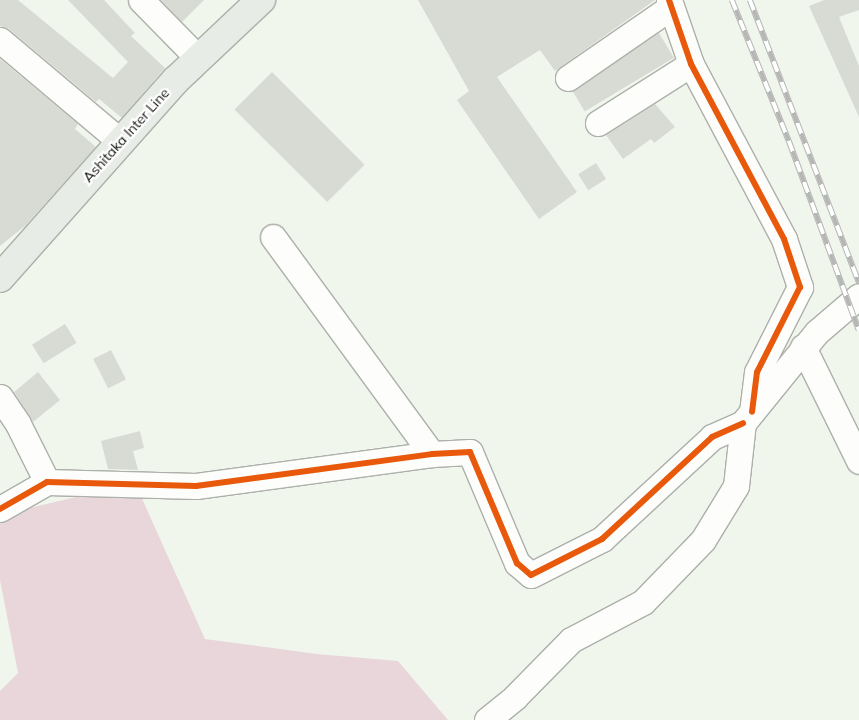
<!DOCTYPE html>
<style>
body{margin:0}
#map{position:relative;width:859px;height:720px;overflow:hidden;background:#f1f6ed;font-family:Mulish,sans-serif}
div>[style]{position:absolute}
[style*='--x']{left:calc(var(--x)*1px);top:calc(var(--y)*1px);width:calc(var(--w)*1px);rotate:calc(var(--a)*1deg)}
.green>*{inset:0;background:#e9d6db}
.building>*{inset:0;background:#d8dbd4;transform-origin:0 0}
.roads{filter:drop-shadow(1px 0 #acb0a9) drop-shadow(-1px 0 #acb0a9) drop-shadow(0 1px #acb0a9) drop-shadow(0 -1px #acb0a9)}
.minor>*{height:25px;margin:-12.5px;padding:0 12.5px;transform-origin:12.5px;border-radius:12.5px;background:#fdfefc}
.major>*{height:28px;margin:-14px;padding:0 14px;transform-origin:14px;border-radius:14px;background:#e8ece6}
.rail>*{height:5.5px;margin-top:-2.75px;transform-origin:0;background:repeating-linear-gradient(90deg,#fff 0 11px,#b6b7b5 0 22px);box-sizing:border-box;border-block:1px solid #b6b7b5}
.cycleway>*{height:6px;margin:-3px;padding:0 3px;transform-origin:3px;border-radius:3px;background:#e8590c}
span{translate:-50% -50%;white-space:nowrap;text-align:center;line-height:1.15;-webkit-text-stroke:4.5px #fff;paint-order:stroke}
.street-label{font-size:14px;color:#0f120c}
</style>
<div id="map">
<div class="green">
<div style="clip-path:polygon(135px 483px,205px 639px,317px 654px,398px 661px,448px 720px,0 720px,0 691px,18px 673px,0 580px,0 515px)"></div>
</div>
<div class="building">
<div style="clip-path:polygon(0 0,18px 0,113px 78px,128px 62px,68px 0,104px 0,135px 33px,131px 36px,165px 68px,122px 118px,99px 99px,96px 102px,9px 29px,0 26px)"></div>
<div style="clip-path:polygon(161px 0,204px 0,182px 22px)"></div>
<div style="clip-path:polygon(418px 0,655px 0,555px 71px,540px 50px,497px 77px,577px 192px,539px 219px,457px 100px,469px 91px)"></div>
<div style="clip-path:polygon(824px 0,859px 0,859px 10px,839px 17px,859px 66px,859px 117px,809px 6px)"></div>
<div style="left:659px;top:33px;width:29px;height:104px;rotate:59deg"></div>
<div style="clip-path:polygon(0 59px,78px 124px,75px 129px,96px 147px,26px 225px,0 246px)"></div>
<div style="left:272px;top:72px;width:131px;height:53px;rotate:45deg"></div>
<div style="clip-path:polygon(655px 104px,675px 127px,654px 143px,651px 139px,623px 159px,606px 135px)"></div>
<div style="left:596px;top:163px;width:19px;height:21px;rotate:58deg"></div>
<div style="left:65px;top:324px;width:22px;height:39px;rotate:58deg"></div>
<div style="left:111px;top:350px;width:33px;height:20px;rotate:63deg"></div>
<div style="clip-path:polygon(38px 372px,60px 400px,33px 422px,14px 392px)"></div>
<div style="clip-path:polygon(140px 431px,144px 448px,133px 451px,138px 470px,108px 469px,101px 441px)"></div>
</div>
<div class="roads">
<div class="minor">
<div style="--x:141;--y:0;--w:81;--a:45.5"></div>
<div style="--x:669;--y:0;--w:68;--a:71"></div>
<div style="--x:691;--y:64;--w:198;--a:62"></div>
<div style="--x:784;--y:239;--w:51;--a:71.6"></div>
<div style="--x:800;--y:287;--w:95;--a:116.8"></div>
<div style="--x:757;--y:372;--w:40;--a:97.1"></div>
<div style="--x:0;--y:40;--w:157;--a:40.1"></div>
<div style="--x:568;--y:78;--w:125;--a:-34.6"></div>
<div style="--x:598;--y:123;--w:110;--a:-32.4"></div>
<div style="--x:273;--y:237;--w:269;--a:53.8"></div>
<div style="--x:803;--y:347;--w:127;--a:63.8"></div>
<div style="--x:0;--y:397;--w:32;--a:56"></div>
<div style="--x:18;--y:424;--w:65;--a:63.4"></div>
<div style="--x:0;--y:509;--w:54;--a:-29.9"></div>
<div style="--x:47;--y:482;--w:149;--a:1.5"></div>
<div style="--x:196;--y:486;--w:238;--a:-7.7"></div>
<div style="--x:432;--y:454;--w:38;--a:-3"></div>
<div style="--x:470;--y:452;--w:121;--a:67.1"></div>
<div style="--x:517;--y:563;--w:18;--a:41"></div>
<div style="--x:531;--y:575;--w:80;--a:-26.9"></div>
<div style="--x:602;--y:539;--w:150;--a:-42.8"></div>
<div style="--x:712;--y:437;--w:34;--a:-24"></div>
<div style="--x:487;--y:720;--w:36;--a:-39"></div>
<div style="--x:515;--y:697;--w:80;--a:-45.5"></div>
<div style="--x:571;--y:640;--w:81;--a:-27.8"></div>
<div style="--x:643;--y:602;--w:86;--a:-45.9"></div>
<div style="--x:703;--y:540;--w:63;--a:-58.6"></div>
<div style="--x:736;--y:486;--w:63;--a:-83.7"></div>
<div style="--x:743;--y:423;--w:117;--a:-50.9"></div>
<div style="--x:817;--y:332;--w:55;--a:-40.6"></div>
</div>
<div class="major">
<div style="--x:0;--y:278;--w:265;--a:-48.4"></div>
<div style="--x:176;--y:80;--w:117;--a:-43.3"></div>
</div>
</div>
<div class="rail">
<div style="--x:732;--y:0;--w:152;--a:68"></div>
<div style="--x:789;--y:141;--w:202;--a:69.7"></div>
<div style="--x:750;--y:0;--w:303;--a:68.9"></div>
</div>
<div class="cycleway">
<div style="--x:669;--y:0;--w:68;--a:71"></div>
<div style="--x:691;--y:64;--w:198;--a:62"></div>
<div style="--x:784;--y:239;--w:51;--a:71.6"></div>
<div style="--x:800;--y:287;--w:95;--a:116.8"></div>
<div style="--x:757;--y:372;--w:40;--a:97.1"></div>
<div style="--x:0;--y:509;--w:54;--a:-29.9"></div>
<div style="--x:47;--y:482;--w:149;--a:1.5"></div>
<div style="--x:196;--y:486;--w:238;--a:-7.7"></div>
<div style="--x:432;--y:454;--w:38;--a:-3"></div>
<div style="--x:470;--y:452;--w:121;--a:67.1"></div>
<div style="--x:517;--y:563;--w:18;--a:41"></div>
<div style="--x:531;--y:575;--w:80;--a:-26.9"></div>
<div style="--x:602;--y:539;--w:150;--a:-42.8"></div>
<div style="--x:712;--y:437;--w:34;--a:-24"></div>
</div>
<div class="street-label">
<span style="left:126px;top:135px;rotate:-48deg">Ashitaka Inter Line</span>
</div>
</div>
